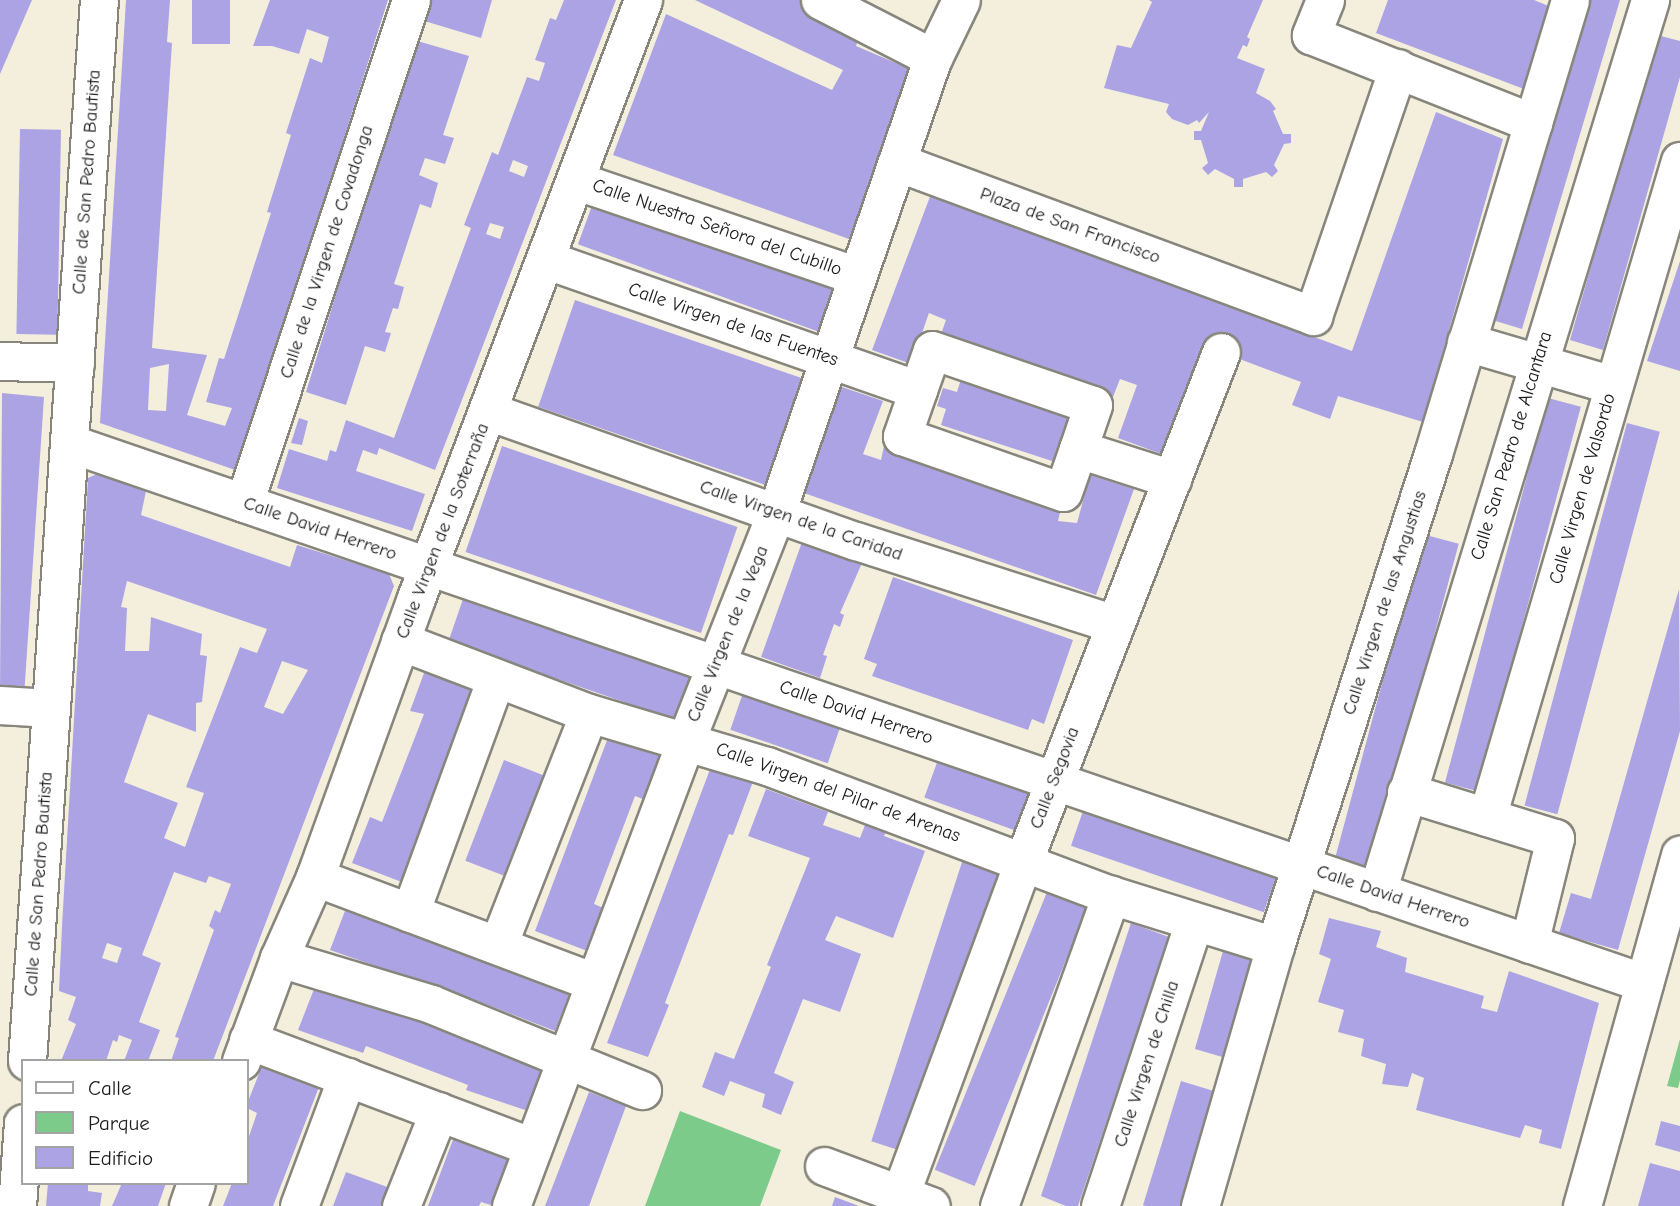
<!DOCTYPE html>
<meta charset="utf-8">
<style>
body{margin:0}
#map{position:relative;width:1680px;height:1206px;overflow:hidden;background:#f4efdd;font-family:"Comic Neue",sans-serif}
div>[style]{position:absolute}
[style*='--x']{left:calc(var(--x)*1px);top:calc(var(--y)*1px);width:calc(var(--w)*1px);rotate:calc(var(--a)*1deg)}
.green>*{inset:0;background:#7dcb8a}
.building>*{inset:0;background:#aca3e4;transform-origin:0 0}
.roads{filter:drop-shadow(2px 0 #88867c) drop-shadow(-2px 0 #88867c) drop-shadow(0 2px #88867c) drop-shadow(0 -2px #88867c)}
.minor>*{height:37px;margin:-18.5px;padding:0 18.5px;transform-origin:18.5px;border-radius:18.5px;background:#fff}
span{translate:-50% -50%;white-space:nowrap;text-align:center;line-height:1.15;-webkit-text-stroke:7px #fff;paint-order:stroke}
.street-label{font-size:19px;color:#1c1c1c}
.legend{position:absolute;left:21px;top:1059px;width:228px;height:126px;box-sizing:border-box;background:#fff;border:2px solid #a4a4a4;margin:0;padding:9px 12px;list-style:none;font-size:21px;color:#1c1c1c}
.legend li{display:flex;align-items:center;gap:14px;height:35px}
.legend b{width:35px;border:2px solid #a4a4a4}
</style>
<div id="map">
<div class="green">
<div style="clip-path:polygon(1680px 1039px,1680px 1080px,1678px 1088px,1667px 1086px)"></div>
<div style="clip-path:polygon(680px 1111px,781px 1150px,760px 1206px,645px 1206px)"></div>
</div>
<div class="building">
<div style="clip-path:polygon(0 0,32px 0,0 74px)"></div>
<div style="clip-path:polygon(evenodd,126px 0,170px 0,167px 42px,172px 43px,152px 348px,207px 355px,187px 415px,225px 426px,232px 408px,206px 402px,219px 358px,224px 359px,271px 213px,267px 212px,291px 135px,286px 133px,310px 58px,322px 63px,329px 37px,307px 29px,299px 54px,272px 46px,253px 46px,270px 0,388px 0,238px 471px,100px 423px,126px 0,169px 364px,166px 411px,148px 410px,150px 368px,169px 364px)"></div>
<div style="left:192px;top:0;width:38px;height:44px"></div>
<div style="clip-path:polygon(427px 0,492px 0,481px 38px,421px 20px)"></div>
<div style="clip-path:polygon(evenodd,564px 0,616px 0,435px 470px,379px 448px,377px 455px,363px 450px,356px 471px,425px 494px,412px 531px,277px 488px,289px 449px,327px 461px,330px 450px,336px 452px,346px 420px,394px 438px,471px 228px,464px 225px,492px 152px,498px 155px,527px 77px,539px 81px,545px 63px,535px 60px,550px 18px,556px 20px,564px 0,513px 160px,528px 166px,524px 177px,509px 171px,513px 160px,564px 0,490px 223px,504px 227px,500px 239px,486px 234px,490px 223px)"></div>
<div style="clip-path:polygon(695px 0,802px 0,862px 29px,856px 46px,910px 69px,849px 239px,613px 155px,666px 14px,832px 90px,843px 70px)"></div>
<div style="clip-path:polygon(1149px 0,1263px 0,1247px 37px,1250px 39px,1247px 47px,1243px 45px,1237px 58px,1265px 69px,1256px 93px,1270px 101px,1276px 109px,1273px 111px,1283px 134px,1291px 134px,1291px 143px,1284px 144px,1274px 165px,1278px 171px,1272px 177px,1266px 172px,1243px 179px,1243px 187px,1234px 187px,1234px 179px,1215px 169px,1208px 175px,1202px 168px,1208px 163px,1201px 140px,1194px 140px,1194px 131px,1201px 131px,1209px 112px,1199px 123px,1197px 120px,1188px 125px,1172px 119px,1166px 112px,1169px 104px,1104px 88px,1117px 45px,1131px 48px,1152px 2px)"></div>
<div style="clip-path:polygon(1388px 0,1534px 0,1551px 7px,1529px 91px,1376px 33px)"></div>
<div style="clip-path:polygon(1579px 0,1620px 0,1522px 329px,1489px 319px)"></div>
<div style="clip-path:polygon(1657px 35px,1680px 41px,1680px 77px,1603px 350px,1570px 340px)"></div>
<div style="clip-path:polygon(414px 40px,469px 56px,443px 135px,454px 138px,445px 164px,425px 158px,419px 175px,438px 183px,431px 208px,420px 204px,394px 284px,404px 287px,398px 309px,393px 308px,385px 332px,391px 333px,385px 352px,365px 346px,346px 405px,306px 392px)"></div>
<div style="clip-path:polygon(1436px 112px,1503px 139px,1423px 422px,1338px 396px,1330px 419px,1292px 405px,1301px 382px,1221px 352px,1167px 456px,1118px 438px,1137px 385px,1120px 379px,1113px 397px,941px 334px,946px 320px,929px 313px,911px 364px,872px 350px,931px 194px,1352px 351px)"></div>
<div style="left:20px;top:129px;width:41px;height:205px;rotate:1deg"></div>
<div style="left:594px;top:200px;width:257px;height:47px;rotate:20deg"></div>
<div style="clip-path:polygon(1680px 261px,1680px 371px,1647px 361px)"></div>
<div style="left:575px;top:300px;width:252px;height:113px;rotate:19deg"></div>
<div style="clip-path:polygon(961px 379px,1070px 415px,1055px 462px,941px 425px,946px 409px,937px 406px,943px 388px,957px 392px)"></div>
<div style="clip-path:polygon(839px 386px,883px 401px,863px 454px,881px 460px,884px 446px,1061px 508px,1058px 521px,1077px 523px,1090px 475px,1134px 489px,1096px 595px,804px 493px)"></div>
<div style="clip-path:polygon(2px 393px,44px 397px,24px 697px,0 696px)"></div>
<div style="left:1548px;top:398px;width:34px;height:398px;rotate:15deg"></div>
<div style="clip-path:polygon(299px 418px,308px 421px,302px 445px,291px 443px)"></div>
<div style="left:1627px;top:423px;width:34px;height:396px;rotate:15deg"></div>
<div style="left:502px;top:446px;width:249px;height:112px;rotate:19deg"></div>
<div style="clip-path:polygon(evenodd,99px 473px,146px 491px,141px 515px,290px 567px,297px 545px,389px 574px,394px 586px,213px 1061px,171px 1061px,179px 1038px,175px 1037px,214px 930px,209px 926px,215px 910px,220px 913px,231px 884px,209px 876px,206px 883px,174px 872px,142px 955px,161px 963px,139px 1022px,160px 1030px,148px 1061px,124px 1061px,132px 1040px,119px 1035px,117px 1042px,113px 1040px,106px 1061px,61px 1061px,76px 1024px,68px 1020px,76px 997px,59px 991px,62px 926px,88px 478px,99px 473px,127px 581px,267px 629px,257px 653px,240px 647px,186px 787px,204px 793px,185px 847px,164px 838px,178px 803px,124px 782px,148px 714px,196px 732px,196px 703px,202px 702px,207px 656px,200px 655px,202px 634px,151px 617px,149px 651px,125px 651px,127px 608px,121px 607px,127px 581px,99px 473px,282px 661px,308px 670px,283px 714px,264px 707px,282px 661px,99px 473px,107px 943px,122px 948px,117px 963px,102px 958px,107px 943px)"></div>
<div style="left:1422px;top:534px;width:38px;height:335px;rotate:15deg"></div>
<div style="clip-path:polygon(802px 542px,862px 563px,840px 613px,844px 615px,840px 627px,834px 624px,823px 655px,827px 656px,820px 678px,761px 657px)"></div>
<div style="clip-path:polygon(893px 577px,1073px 640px,1044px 724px,1032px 719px,1028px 730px,872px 676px,877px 664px,864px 659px)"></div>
<div style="clip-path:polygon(1679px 589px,1680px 731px,1618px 950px,1559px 933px,1571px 893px,1591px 899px)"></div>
<div style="left:463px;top:599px;width:244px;height:45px;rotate:19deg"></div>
<div style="clip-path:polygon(427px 665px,483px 685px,407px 884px,352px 863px,370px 817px,382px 822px,424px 714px,410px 711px)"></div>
<div style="left:744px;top:690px;width:103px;height:42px;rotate:19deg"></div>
<div style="clip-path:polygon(609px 735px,665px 755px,648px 801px,635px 796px,594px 904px,606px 909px,590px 952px,535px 931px)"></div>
<div style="left:939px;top:757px;width:103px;height:43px;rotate:20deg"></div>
<div style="left:504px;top:760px;width:45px;height:108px;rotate:21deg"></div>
<div style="clip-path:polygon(712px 764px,754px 779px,733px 835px,729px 834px,665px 1003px,669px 1005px,648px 1057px,607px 1043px)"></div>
<div style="clip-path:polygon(766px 789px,828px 812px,823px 825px,860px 838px,865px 825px,886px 832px,884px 836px,925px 851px,893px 938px,836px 916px,825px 940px,861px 954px,840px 1012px,803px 999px,774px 1073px,794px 1082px,781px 1115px,762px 1107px,765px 1094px,730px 1081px,724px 1096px,702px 1087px,715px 1052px,734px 1059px,771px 967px,767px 965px,810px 858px,748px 836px)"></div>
<div style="left:1084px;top:808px;width:204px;height:40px;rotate:19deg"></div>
<div style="left:964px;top:856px;width:42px;height:300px;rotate:18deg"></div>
<div style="left:1049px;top:887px;width:43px;height:305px;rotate:22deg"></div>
<div style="clip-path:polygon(348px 903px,409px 927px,407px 932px,507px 970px,510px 964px,572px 987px,555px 1031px,470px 998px,455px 1036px,544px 1068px,528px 1111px,466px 1090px,468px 1085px,366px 1046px,363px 1053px,298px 1030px,316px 984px,406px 1018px,411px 1010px,421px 982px,330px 950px)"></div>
<div style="clip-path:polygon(1329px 918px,1381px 931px,1376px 947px,1407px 958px,1405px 972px,1484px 996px,1481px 1008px,1497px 1012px,1509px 971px,1599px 1003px,1561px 1149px,1539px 1143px,1542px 1130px,1525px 1125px,1520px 1138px,1416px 1110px,1424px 1078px,1412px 1073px,1408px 1087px,1382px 1084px,1386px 1064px,1361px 1056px,1364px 1039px,1338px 1032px,1344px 1010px,1318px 1002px,1331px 959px,1319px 954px)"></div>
<div style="clip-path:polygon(1131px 923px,1169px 937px,1078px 1206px,1066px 1206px,1041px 1196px)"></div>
<div style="left:1223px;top:951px;width:43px;height:102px;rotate:16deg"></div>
<div style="clip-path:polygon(262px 1066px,319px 1087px,273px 1206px,223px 1206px,232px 1183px,247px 1183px,247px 1142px,257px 1113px,247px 1108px,247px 1104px)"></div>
<div style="left:1181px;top:1081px;width:42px;height:130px;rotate:17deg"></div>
<div style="clip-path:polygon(589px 1092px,626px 1106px,589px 1206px,545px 1206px)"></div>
<div style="clip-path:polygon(1661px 1121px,1680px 1126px,1680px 1152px,1655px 1145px)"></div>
<div style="clip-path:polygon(457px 1129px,514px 1151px,494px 1206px,481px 1202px,479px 1206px,428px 1206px)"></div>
<div style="clip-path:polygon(1650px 1163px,1680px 1171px,1680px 1206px,1638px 1206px)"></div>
<div style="clip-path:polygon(346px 1172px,390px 1188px,383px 1206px,333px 1206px)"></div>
<div style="clip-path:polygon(48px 1183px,88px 1183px,88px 1191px,102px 1193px,100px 1206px,46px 1206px)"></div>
<div style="clip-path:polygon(122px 1183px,166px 1183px,158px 1206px,112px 1206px)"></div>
<div style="clip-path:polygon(835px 1197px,859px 1206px,832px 1206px)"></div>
</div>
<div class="roads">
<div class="minor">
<div style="--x:820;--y:0;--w:127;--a:27.2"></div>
<div style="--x:1325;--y:0;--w:38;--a:112"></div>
<div style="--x:1311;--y:35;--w:239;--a:21.6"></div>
<div style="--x:897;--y:162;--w:444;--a:20.3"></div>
<div style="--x:1313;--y:316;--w:262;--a:-71.1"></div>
<div style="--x:577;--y:181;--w:296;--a:18.7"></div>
<div style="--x:547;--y:260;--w:393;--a:19.3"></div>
<div style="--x:918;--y:390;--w:49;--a:109.2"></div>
<div style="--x:902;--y:436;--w:170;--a:19.2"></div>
<div style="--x:1063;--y:492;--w:46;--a:-70.8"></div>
<div style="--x:1078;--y:449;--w:99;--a:17.7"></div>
<div style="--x:1466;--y:342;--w:153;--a:16.3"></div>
<div style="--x:0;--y:361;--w:75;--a:1.5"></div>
<div style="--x:918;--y:390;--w:42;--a:-70.7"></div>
<div style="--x:932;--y:350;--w:170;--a:18.9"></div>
<div style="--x:1093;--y:405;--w:46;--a:108.8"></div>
<div style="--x:488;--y:411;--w:390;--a:19.5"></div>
<div style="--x:856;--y:541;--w:272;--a:17.8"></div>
<div style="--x:69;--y:443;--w:1665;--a:18.92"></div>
<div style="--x:244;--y:503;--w:530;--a:-71.63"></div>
<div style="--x:400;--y:641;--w:202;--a:20.9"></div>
<div style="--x:589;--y:713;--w:186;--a:16.6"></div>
<div style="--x:767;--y:766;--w:367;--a:20.6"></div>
<div style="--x:1111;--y:895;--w:172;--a:17.3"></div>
<div style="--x:0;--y:705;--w:51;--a:3.4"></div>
<div style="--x:1406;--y:792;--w:156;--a:17.2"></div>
<div style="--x:1555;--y:838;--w:109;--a:103.8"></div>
<div style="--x:1487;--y:817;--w:684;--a:-73.61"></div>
<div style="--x:315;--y:877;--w:299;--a:20.6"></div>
<div style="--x:1377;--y:892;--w:933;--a:-72.98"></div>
<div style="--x:410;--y:913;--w:250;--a:-69.9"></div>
<div style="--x:498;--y:945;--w:249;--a:-68.6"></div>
<div style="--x:279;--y:958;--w:159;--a:16.8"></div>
<div style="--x:431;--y:1004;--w:228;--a:22.2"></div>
<div style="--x:248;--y:1040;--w:304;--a:20.6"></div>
<div style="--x:27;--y:1061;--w:1063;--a:-86.12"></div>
<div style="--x:241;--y:1061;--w:110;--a:-69.7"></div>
<div style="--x:279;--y:958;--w:89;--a:-66"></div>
<div style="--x:315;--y:877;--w:297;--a:-70.1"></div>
<div style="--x:416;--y:598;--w:640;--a:-69.21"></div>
<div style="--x:824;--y:1166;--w:114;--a:20.5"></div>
<div style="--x:17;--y:1206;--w:83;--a:-85.9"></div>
<div style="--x:188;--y:1206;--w:24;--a:-71"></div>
<div style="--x:299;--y:1206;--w:138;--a:-69.6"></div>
<div style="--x:401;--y:1206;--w:102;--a:-68.2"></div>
<div style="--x:511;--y:1206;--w:498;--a:-69.4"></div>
<div style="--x:686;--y:740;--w:244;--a:-68.4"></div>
<div style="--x:776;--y:513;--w:481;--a:-71"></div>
<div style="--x:933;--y:58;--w:64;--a:-64.2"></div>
<div style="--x:896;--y:1206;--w:367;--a:-69.7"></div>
<div style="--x:1023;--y:862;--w:547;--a:-68.78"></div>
<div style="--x:999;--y:1206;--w:331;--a:-70.2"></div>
<div style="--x:1100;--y:1206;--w:299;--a:-71.7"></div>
<div style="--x:1200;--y:1206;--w:271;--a:-73.9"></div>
<div style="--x:1275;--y:946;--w:517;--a:-72.2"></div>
<div style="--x:1433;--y:454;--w:474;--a:-73.2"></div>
<div style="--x:1582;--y:1206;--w:365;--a:-74.4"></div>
</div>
</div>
<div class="street-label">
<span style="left:87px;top:182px;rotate:-86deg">Calle de San Pedro Bautista</span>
<span style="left:1070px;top:226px;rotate:20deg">Plaza de San Francisco</span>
<span style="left:717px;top:228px;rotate:19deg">Calle Nuestra Señora del Cubillo</span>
<span style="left:327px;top:252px;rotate:-72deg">Calle de la Virgen de Covadonga</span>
<span style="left:733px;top:325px;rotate:19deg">Calle Virgen de las Fuentes</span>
<span style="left:1512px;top:446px;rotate:-73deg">Calle San Pedro de Alcantara</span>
<span style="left:1583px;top:489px;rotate:-74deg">Calle Virgen de Valsordo</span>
<span style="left:801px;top:521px;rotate:19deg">Calle Virgen de la Caridad</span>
<span style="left:320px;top:529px;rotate:19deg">Calle David Herrero</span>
<span style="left:443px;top:531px;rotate:-69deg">Calle Virgen de la Soterraña</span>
<span style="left:1385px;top:603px;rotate:-72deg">Calle Virgen de las Angustias</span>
<span style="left:728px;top:634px;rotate:-68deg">Calle Virgen de la Vega</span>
<span style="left:856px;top:713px;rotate:19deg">Calle David Herrero</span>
<span style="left:1055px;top:778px;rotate:-69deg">Calle Segovia</span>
<span style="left:838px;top:793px;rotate:20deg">Calle Virgen del Pilar de Arenas</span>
<span style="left:39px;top:884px;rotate:-86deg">Calle de San Pedro Bautista</span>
<span style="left:1393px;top:897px;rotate:19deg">Calle David Herrero</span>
<span style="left:1147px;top:1064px;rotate:-72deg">Calle Virgen de Chilla</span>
</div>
<ul class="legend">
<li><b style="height:9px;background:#fff"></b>Calle</li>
<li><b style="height:19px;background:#7dcb8a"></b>Parque</li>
<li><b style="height:19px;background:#aca3e4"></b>Edificio</li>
</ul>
</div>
